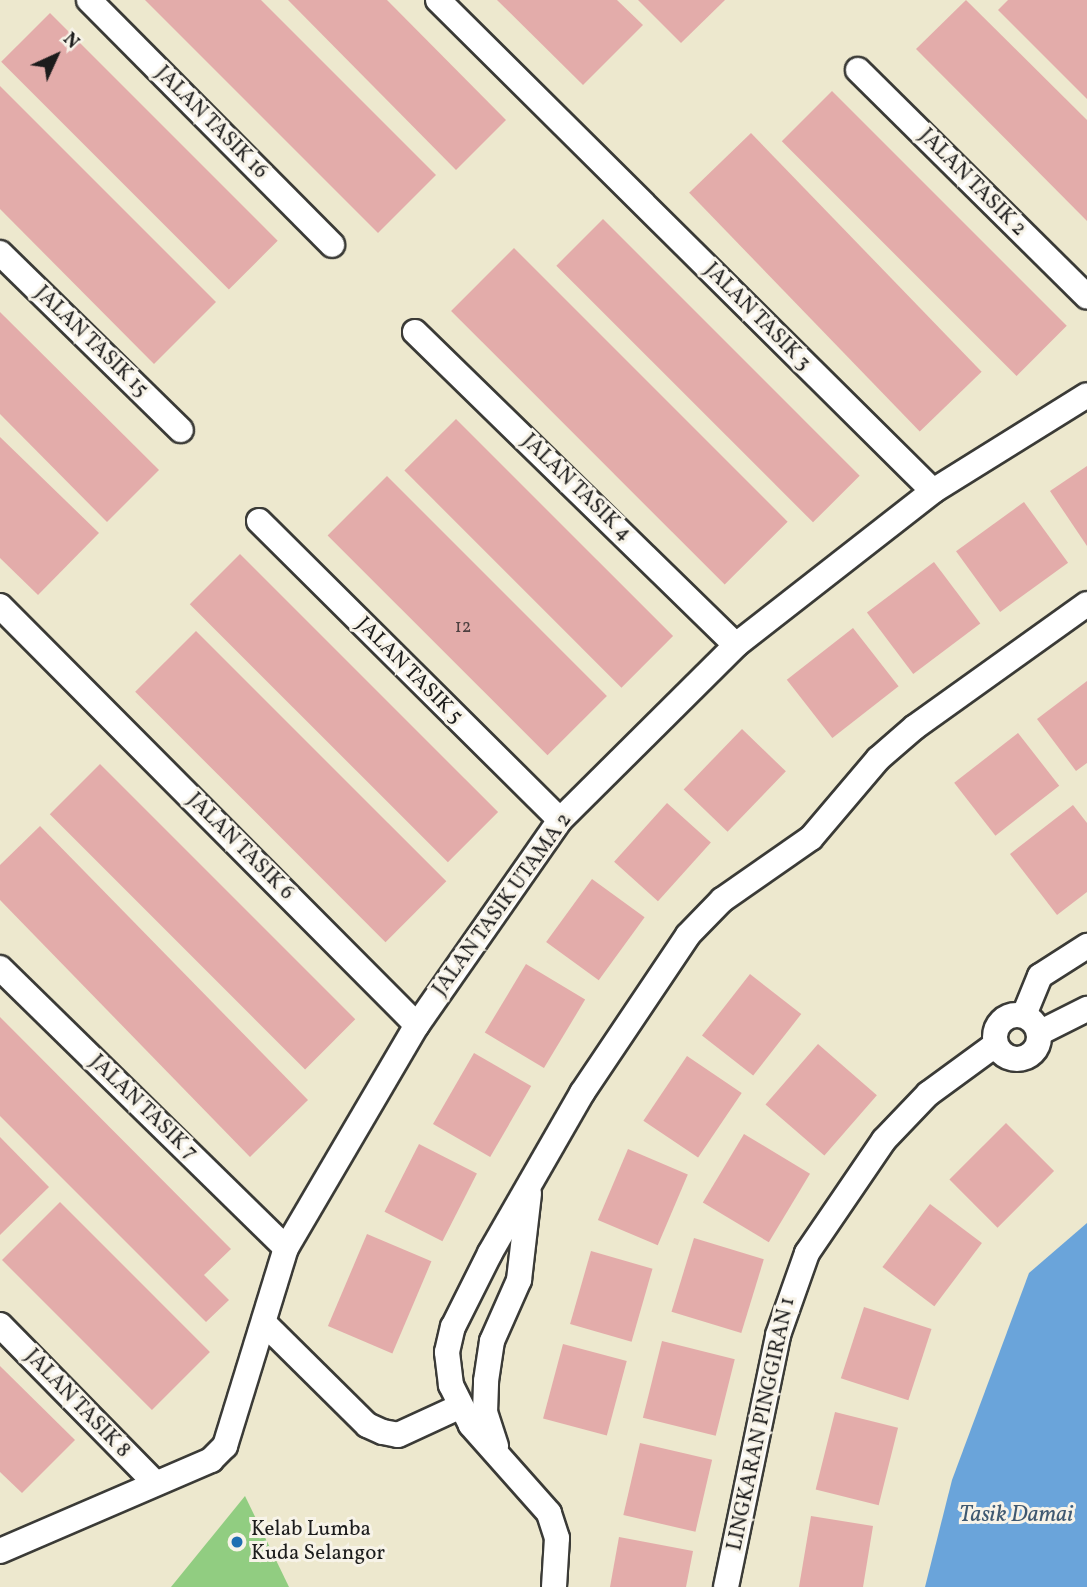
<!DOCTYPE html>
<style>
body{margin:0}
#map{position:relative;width:1087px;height:1587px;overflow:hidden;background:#ede8ce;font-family:Vollkorn,serif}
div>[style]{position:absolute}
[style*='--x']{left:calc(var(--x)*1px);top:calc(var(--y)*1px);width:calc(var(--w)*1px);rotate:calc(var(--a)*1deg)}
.green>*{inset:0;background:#91cd81}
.water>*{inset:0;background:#6aa4da}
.building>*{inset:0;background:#e3acaa;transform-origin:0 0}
.roads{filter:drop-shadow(2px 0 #3b3b37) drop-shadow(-2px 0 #3b3b37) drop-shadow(0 2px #3b3b37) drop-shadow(0 -2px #3b3b37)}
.street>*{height:24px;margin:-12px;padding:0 12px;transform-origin:12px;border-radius:12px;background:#fff}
.street>.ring{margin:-12px;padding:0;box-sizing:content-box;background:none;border:24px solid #fff;border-radius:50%}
.dots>*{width:19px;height:19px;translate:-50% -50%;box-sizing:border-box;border:4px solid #f7f3e8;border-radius:50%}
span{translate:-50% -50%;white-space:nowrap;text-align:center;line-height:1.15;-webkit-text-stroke:6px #f7f3e8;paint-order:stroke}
.number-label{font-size:18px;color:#4e4040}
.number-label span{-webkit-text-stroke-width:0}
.street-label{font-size:21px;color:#1c1c1c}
.poi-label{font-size:21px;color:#1c1c1c}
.left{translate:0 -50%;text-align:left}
.water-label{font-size:23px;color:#3f5971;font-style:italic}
.north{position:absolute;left:21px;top:21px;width:70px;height:70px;-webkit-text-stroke:5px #f7f3e8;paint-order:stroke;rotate:45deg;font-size:19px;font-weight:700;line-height:28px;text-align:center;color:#1c1c1c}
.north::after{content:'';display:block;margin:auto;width:24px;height:32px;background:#1c1c1c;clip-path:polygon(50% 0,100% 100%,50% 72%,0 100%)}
</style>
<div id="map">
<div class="green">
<div style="clip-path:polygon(245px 1496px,289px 1587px,171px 1587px)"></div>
</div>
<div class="water">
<div style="clip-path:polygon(1087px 1223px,1087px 1587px,925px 1587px,952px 1480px,1029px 1273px)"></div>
</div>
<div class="building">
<div style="clip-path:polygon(145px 0,261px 0,436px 175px,378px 233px)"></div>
<div style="clip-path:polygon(288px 0,387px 0,506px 120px,456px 170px)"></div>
<div style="clip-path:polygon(497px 0,617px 0,643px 25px,583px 85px)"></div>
<div style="clip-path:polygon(638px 0,725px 0,681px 43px)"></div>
<div style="clip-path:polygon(966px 0,1087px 120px,1087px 221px,916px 49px)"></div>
<div style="clip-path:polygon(1008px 0,1087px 0,1087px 99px,998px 10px)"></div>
<div style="left:50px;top:13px;width:322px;height:69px;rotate:45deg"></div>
<div style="clip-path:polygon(0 86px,216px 302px,154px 364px,0 209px)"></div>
<div style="left:832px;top:91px;width:332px;height:71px;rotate:45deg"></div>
<div style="left:751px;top:133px;width:332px;height:86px;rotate:46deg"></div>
<div style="left:603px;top:219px;width:363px;height:66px;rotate:45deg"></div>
<div style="left:514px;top:248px;width:387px;height:89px;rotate:45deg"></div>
<div style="clip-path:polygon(0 312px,159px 470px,107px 522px,0 414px)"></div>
<div style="left:456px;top:419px;width:307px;height:73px;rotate:45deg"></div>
<div style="clip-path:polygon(0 437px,99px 533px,38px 595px,0 558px)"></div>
<div style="clip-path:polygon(1087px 466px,1087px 546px,1050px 491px)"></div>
<div style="left:387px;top:476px;width:311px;height:84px;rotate:45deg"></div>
<div style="left:1024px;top:502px;width:75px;height:84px;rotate:54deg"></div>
<div style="left:240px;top:554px;width:365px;height:71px;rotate:45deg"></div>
<div style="left:934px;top:562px;width:77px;height:84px;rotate:53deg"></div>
<div style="left:853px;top:628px;width:74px;height:84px;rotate:52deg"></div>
<div style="left:196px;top:631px;width:354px;height:86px;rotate:45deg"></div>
<div style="clip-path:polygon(1087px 681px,1087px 763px,1076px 771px,1037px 719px)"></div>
<div style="left:742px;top:729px;width:61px;height:84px;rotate:44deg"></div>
<div style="left:1018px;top:733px;width:67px;height:81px;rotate:52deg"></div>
<div style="left:100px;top:764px;width:361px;height:71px;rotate:45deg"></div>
<div style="left:667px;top:803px;width:59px;height:79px;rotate:42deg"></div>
<div style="clip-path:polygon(1073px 805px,1087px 823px,1087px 892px,1057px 915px,1010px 854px)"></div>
<div style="clip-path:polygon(40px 826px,308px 1100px,250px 1157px,0 900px,0 865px)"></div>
<div style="left:592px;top:879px;width:65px;height:78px;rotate:36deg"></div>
<div style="left:526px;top:964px;width:69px;height:80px;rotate:31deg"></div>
<div style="left:750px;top:974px;width:65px;height:78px;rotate:38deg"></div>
<div style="clip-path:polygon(0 1017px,231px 1249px,204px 1275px,229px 1300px,206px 1322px,0 1116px)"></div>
<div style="left:818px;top:1044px;width:78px;height:80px;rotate:41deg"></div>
<div style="left:474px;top:1053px;width:66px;height:82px;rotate:30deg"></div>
<div style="left:687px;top:1056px;width:66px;height:78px;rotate:34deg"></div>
<div style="left:1006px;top:1123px;width:68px;height:80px;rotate:45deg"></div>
<div style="left:744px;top:1134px;width:77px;height:80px;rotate:31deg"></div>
<div style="clip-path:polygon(0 1137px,49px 1187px,0 1235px)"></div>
<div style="left:419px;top:1144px;width:65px;height:76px;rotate:27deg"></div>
<div style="left:628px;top:1149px;width:65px;height:77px;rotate:23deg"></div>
<div style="left:60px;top:1202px;width:212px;height:82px;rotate:45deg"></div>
<div style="left:930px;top:1204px;width:65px;height:79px;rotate:37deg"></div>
<div style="left:367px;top:1234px;width:70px;height:100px;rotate:23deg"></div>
<div style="left:694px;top:1238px;width:73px;height:77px;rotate:17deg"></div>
<div style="left:591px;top:1251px;width:64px;height:76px;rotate:16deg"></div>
<div style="left:864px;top:1307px;width:71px;height:75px;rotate:18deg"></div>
<div style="left:662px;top:1341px;width:75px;height:79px;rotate:14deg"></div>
<div style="left:563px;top:1344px;width:66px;height:77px;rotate:15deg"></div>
<div style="clip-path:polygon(0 1366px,75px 1440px,22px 1493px,0 1472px)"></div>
<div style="left:835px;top:1412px;width:65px;height:80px;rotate:14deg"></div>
<div style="left:640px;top:1443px;width:74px;height:74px;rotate:13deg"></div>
<div style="clip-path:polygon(811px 1516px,873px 1526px,863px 1587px,799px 1587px)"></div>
<div style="clip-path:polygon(619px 1537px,693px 1551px,686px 1587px,610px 1587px)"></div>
</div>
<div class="roads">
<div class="street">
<div style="--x:89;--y:0;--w:345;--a:45.2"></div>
<div style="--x:438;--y:0;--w:697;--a:44.77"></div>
<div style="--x:858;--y:70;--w:322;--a:44.7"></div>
<div style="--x:0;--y:253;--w:253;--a:44.4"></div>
<div style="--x:415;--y:332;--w:448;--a:44.3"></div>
<div style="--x:259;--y:521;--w:424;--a:44.8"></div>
<div style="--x:0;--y:606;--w:591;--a:45.14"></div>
<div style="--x:0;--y:968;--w:400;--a:44.4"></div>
<div class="ring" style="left:995px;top:1015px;width:20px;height:20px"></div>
<div style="--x:1024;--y:1015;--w:42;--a:-67.7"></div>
<div style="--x:1040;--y:976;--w:56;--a:-32.6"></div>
<div style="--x:1039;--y:1033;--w:54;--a:-26.6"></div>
<div style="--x:264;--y:1323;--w:145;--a:44.7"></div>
<div style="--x:367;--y:1425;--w:17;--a:24"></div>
<div style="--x:383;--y:1432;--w:15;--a:11"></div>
<div style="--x:398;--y:1435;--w:69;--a:-24.7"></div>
<div style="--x:0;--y:1325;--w:221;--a:45.5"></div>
<div style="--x:496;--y:1446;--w:35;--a:-108"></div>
<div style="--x:485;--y:1413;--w:32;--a:-88"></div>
<div style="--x:486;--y:1381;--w:40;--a:-81.5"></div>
<div style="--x:492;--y:1341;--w:67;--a:-66.1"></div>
<div style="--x:519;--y:1280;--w:87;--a:-83.4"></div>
<div style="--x:0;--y:1551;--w:230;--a:-23.3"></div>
<div style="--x:211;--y:1460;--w:20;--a:-45"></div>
<div style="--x:225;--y:1446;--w:207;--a:-72.9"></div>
<div style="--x:286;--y:1248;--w:259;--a:-59.6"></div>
<div style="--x:417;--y:1025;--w:250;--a:-55.1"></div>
<div style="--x:560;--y:820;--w:248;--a:-44.8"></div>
<div style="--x:736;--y:645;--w:250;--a:-38"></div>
<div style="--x:933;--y:491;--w:181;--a:-31.9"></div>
<div style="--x:554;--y:1587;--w:49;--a:-86.5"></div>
<div style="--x:557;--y:1538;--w:26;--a:-108"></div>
<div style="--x:549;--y:1513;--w:118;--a:-131.6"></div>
<div style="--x:471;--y:1425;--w:45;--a:-116.6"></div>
<div style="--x:451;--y:1385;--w:33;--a:-97"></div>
<div style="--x:447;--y:1352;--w:26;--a:-77"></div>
<div style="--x:453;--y:1327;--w:83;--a:-63.4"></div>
<div style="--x:490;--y:1253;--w:185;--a:-60.1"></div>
<div style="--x:582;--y:1093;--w:190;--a:-56.1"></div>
<div style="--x:688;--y:935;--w:49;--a:-45.8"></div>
<div style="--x:722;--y:900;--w:108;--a:-34.9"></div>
<div style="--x:811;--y:838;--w:104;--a:-49.7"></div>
<div style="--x:878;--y:759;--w:49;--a:-40.9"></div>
<div style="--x:915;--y:727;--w:211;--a:-35.6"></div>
<div style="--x:726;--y:1587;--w:257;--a:-78.3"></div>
<div style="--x:778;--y:1335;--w:87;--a:-70.5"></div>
<div style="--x:807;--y:1253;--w:137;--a:-55.7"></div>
<div style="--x:884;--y:1140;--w:64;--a:-46.3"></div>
<div style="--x:928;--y:1094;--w:83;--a:-36.2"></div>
</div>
</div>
<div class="dots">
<div style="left:237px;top:1542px;background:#1f6fb2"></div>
</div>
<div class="number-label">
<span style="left:463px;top:628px">12</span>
</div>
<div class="street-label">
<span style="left:211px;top:123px;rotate:45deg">JALAN TASIK 16</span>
<span style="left:972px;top:183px;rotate:45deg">JALAN TASIK 2</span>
<span style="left:757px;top:317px;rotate:45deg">JALAN TASIK 3</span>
<span style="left:91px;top:342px;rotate:44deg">JALAN TASIK 15</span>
<span style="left:576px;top:488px;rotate:44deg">JALAN TASIK 4</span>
<span style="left:409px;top:671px;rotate:45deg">JALAN TASIK 5</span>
<span style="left:240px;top:847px;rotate:45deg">JALAN TASIK 6</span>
<span style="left:503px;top:905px;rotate:-54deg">JALAN TASIK UTAMA 2</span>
<span style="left:143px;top:1108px;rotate:44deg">JALAN TASIK 7</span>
<span style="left:77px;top:1404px;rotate:46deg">JALAN TASIK 8</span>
<span style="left:762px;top:1424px;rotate:-78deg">LINGKARAN PINGGIRAN 1</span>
</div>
<div class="poi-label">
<span class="left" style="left:251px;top:1542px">Kelab Lumba<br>Kuda Selangor</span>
</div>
<div class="water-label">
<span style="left:1016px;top:1515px">Tasik Damai</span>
</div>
<div class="north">N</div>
</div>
